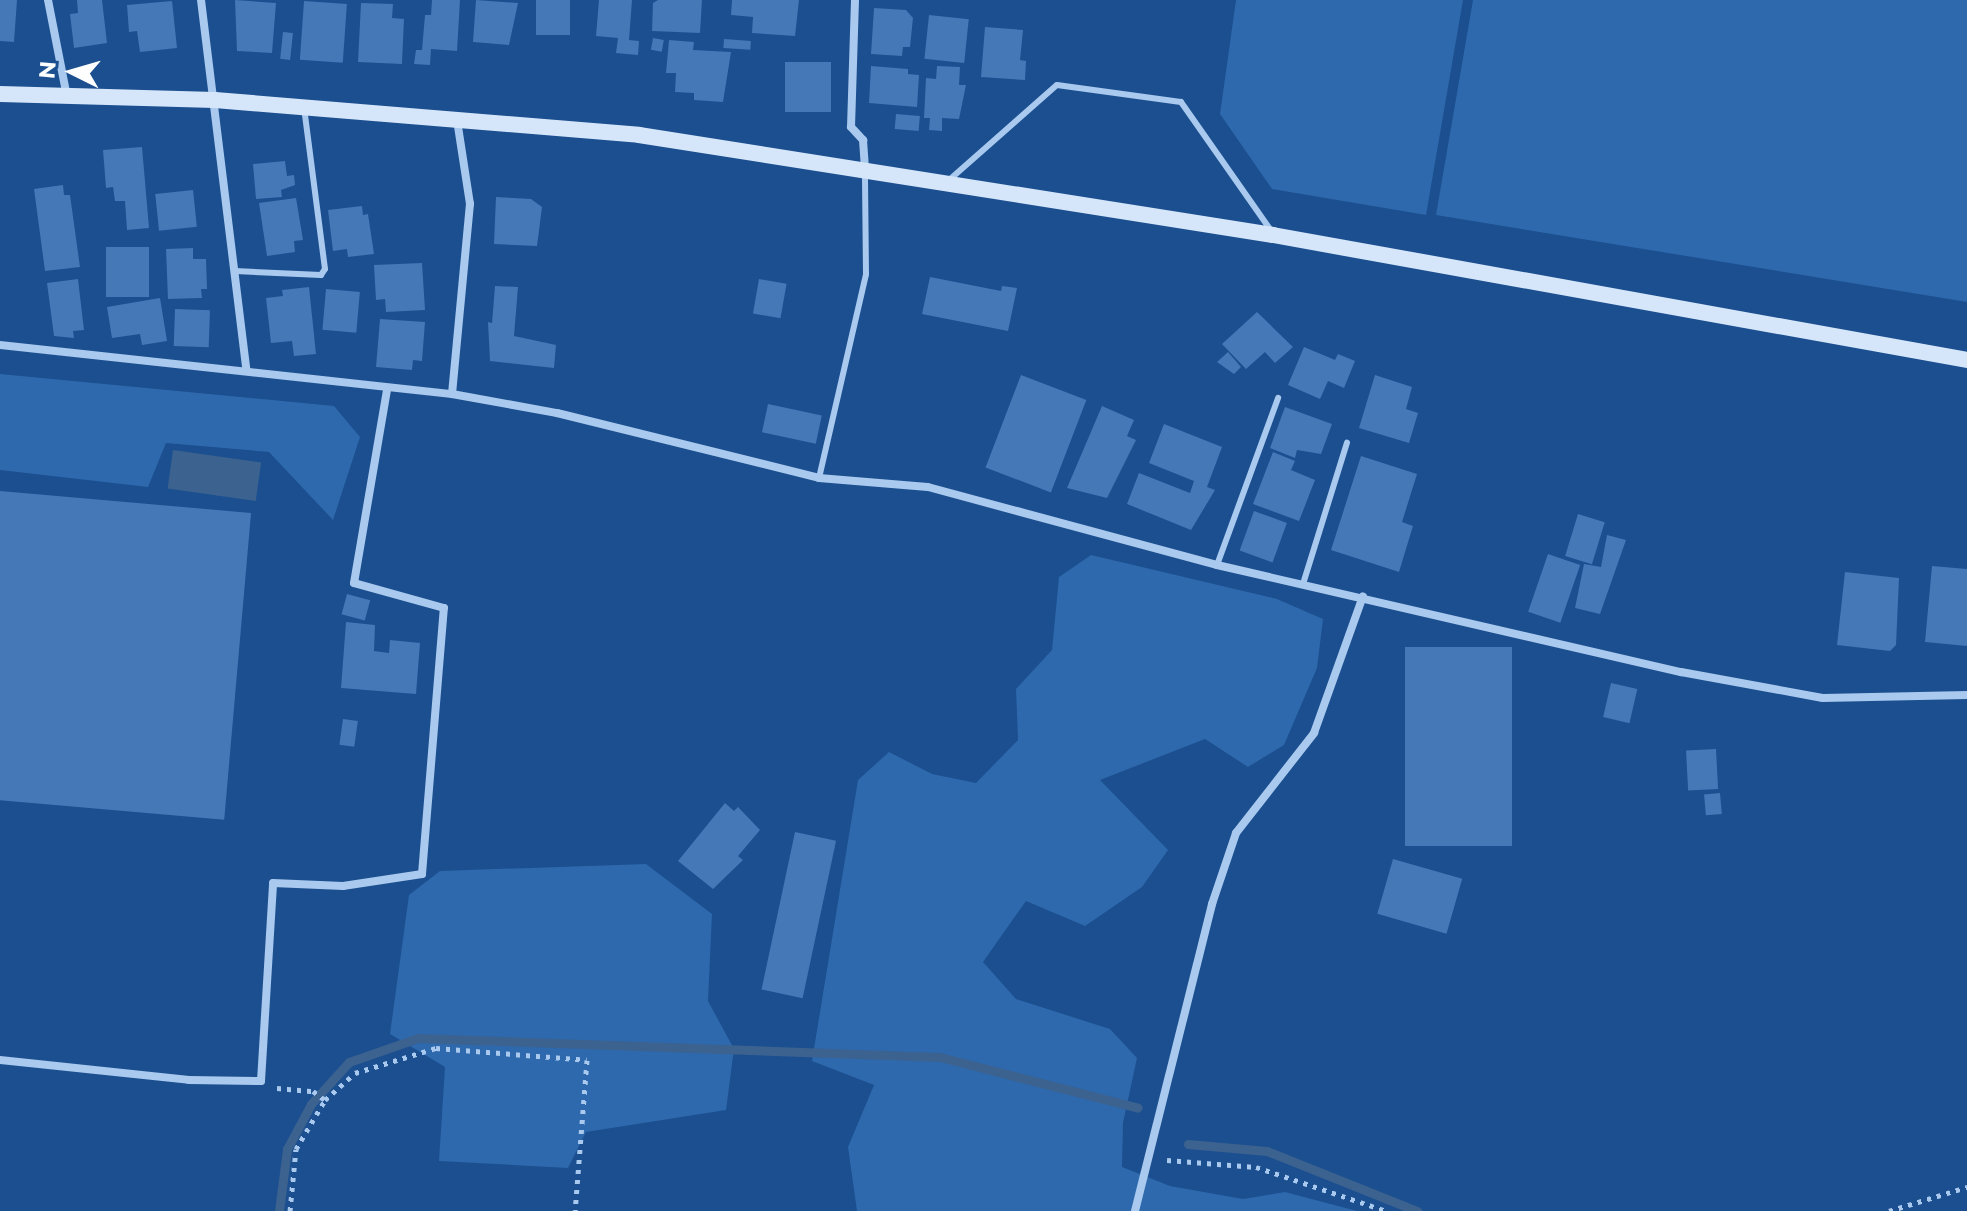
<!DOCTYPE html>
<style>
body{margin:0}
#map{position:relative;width:1967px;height:1211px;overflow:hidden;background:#1b4f8f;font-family:Montserrat,sans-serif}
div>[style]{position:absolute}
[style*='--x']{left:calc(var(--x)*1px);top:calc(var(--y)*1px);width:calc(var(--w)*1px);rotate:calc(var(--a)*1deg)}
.green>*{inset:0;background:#2e69ad}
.water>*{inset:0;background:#3c6290;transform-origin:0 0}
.stream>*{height:9px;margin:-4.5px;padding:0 4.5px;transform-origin:4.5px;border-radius:4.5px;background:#3c6290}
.building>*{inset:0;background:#4478b7;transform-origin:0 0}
.path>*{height:5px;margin-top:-2.5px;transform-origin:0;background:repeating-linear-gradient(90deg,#a9c9ee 0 4px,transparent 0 10px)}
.lane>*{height:6px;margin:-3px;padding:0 3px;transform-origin:3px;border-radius:3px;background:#a9c9ee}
.street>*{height:8px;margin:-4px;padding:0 4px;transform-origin:4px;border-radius:4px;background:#a9c9ee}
.secondary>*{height:16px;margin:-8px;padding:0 8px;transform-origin:8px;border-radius:8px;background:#d6e6fa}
span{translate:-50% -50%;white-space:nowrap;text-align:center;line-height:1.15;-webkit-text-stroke:7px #1b4f8f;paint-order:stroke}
.north{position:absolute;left:32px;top:32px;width:80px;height:80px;-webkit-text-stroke:6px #1b4f8f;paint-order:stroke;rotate:275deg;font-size:22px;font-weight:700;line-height:32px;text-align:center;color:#fff}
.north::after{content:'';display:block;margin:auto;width:28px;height:36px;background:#fff;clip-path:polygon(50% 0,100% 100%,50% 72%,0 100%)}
</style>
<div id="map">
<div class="green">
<div style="clip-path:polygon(1236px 0,1463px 0,1426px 215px,1272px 189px,1220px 114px)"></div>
<div style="clip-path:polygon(1473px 0,1967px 0,1967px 302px,1436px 215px)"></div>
<div style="clip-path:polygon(0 374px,334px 406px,360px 437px,333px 520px,269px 452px,166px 443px,148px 487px,0 470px)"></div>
<div style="clip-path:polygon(1091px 555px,1277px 599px,1323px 619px,1317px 668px,1284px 745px,1248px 767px,1205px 739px,1100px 780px,1168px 850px,1142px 887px,1085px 926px,1026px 901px,983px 962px,1016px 999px,1110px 1029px,1137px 1058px,1123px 1123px,1122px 1167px,1170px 1186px,1243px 1199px,1285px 1192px,1357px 1211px,857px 1211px,848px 1147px,874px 1085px,812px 1061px,858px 780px,889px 752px,932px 774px,976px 783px,1018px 740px,1016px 689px,1052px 650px,1059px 577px)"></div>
<div style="clip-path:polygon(646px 864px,712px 914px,708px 1001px,734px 1049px,726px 1110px,586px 1132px,568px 1168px,439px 1161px,445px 1067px,390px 1034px,409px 895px,440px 871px)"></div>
</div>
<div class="water">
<div style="left:173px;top:450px;width:89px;height:39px;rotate:8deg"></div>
</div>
<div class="stream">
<div style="--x:1188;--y:1144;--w:79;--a:5.1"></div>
<div style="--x:1267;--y:1151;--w:162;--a:21.8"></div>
<div style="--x:279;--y:1211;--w:63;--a:-82.6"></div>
<div style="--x:287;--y:1149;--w:51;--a:-61.9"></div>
<div style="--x:311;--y:1104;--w:57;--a:-47.9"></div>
<div style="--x:349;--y:1062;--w:73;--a:-19.2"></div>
<div style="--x:418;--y:1038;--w:522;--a:2.08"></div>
<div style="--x:940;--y:1057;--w:204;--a:14.4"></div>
</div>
<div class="building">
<div style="clip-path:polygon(0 0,17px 0,14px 42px,0 41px)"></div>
<div style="clip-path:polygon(77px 0,102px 0,107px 43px,74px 48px,70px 14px,78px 13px)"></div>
<div style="clip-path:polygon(235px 0,276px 3px,272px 53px,237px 51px)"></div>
<div style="clip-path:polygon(432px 0,460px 0,457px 51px,431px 49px,430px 65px,414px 64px,416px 50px,422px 50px,425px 15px,431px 15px)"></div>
<div style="clip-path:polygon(476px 0,518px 3px,509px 45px,473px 42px)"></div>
<div style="left:536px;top:0;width:34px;height:35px"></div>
<div style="clip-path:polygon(599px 0,632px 0,629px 40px,639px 41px,638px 55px,616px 53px,618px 38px,596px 36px)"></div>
<div style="clip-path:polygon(658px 0,702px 0,700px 33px,652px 31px,653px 3px)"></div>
<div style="clip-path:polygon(732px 0,799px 0,795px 36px,752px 33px,753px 17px,731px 15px)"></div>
<div style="clip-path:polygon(172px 1px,177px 48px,140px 52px,137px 31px,129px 32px,127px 5px)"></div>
<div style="left:304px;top:1px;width:43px;height:59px;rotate:4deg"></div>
<div style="clip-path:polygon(361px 3px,393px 4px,392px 18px,404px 19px,402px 64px,358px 62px)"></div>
<div style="clip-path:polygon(874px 8px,906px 10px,913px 18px,910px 47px,903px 47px,902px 56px,871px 54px)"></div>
<div style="left:929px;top:15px;width:40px;height:44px;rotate:6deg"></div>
<div style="clip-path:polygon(985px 27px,1023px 30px,1020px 60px,1026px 61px,1025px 80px,981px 77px)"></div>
<div style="left:283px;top:32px;width:10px;height:27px;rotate:6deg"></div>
<div style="left:653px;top:38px;width:11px;height:12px;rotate:10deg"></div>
<div style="left:724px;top:39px;width:27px;height:9px;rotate:4deg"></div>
<div style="clip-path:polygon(669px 40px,694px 42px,693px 50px,731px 52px,723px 102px,694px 100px,694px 93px,675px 92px,676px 73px,666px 73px)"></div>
<div style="left:785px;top:62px;width:46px;height:50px"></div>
<div style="clip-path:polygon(871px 66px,908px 69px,908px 74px,919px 75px,917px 107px,869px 103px)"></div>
<div style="clip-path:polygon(937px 66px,960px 67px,959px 85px,966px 85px,959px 119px,942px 118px,942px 131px,929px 130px,930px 118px,924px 118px,926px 78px,936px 79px)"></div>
<div style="left:896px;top:114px;width:24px;height:15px;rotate:5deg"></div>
<div style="clip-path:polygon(142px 147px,149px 228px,127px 230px,125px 201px,115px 201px,113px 187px,106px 188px,103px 150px)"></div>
<div style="clip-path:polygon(285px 161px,287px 176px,294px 175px,295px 185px,281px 190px,282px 197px,256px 199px,253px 164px)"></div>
<div style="clip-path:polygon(63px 185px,64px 195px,70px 195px,80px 267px,45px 271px,34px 189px)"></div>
<div style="left:193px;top:190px;width:37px;height:38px;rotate:84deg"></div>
<div style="clip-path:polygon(496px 197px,531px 199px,542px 207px,537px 246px,494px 244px)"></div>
<div style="clip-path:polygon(296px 198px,303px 240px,294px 241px,295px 252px,267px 256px,259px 203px)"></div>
<div style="clip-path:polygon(362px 206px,363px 215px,368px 214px,374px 254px,348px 257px,347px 249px,333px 251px,328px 210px)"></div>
<div style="left:149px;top:247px;width:50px;height:43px;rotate:90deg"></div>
<div style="clip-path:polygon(193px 248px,193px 259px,206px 259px,207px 289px,201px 289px,202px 298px,168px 299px,166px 249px)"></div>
<div style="clip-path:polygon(422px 263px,425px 310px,386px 312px,385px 299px,376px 300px,374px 265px)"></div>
<div style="clip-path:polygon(930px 277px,1001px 291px,1002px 286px,1017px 288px,1008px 331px,922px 314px)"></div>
<div style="clip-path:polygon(78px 279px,84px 330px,73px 331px,74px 338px,54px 336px,47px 283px)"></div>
<div style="left:759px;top:279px;width:28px;height:35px;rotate:10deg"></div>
<div style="clip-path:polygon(495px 286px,518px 287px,514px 336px,556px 345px,554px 368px,490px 361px,488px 322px,492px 323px)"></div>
<div style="clip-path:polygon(309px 287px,316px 354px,294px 356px,292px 341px,271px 343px,266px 298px,283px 296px,282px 290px)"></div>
<div style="left:326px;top:289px;width:34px;height:41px;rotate:5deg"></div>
<div style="clip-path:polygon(160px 298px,167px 341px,142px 345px,140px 334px,112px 338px,107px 307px)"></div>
<div style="left:175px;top:309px;width:35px;height:37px;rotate:2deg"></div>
<div style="clip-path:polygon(1257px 312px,1293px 347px,1275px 363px,1265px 352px,1246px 369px,1222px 344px)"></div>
<div style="clip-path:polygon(380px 319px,425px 322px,422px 361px,413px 360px,412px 370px,376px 367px)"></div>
<div style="clip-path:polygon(1304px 347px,1335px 360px,1338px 354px,1355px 361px,1344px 388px,1328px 381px,1320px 399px,1288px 385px)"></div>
<div style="clip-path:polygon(1228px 352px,1241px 367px,1234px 374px,1217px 362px)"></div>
<div style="left:1021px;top:375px;width:70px;height:99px;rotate:21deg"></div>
<div style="clip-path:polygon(1375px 375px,1412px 387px,1406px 409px,1418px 413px,1409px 443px,1359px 428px)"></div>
<div style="left:768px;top:404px;width:55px;height:29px;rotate:12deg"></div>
<div style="clip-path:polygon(1102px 406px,1134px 420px,1127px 436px,1136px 440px,1107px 498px,1067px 488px)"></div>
<div style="clip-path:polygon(1285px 407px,1332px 424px,1321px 454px,1297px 450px,1295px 458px,1270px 448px)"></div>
<div style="clip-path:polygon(1164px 424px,1222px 447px,1207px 487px,1215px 490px,1191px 530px,1127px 504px,1139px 473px,1190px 493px,1194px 481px,1149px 463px)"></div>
<div style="clip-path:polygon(1273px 452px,1295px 461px,1291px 470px,1315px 480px,1299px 521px,1253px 504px)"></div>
<div style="clip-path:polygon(1361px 456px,1417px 474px,1402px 522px,1413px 526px,1399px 572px,1331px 550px)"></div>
<div style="left:0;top:491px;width:252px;height:308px;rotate:5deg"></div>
<div style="left:1254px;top:511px;width:35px;height:42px;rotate:20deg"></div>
<div style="left:1578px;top:514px;width:28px;height:44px;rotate:17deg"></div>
<div style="clip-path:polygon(1607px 535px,1626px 540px,1600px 614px,1575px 608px,1584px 564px,1601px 567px)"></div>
<div style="left:1548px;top:554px;width:34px;height:61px;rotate:19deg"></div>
<div style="clip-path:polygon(1932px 566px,1967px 569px,1967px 646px,1925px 642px)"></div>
<div style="clip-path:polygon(1845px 572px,1899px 578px,1896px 645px,1890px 651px,1837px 645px)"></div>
<div style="left:347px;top:594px;width:24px;height:21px;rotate:15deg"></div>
<div style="clip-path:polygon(346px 622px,375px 625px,374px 651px,389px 653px,390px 640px,420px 643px,416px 694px,341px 688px)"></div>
<div style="left:1405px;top:647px;width:107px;height:199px"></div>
<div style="left:1611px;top:683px;width:27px;height:35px;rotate:13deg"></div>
<div style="left:343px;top:719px;width:15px;height:26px;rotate:8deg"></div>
<div style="left:1716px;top:749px;width:40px;height:30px;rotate:87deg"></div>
<div style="left:1720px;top:793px;width:21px;height:16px;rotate:85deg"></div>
<div style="clip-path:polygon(725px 803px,734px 811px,738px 807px,760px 830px,738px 856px,743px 860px,713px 889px,678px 861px)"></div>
<div style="left:795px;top:832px;width:42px;height:161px;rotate:12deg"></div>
<div style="left:1393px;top:859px;width:72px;height:57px;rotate:16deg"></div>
</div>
<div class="path">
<div style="--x:277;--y:1088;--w:36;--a:5"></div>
<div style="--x:313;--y:1091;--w:15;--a:37"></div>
<div style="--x:1167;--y:1160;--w:89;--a:4.5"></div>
<div style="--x:1256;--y:1167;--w:138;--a:18.6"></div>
<div style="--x:290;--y:1211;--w:62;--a:-84.5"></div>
<div style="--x:296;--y:1149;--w:57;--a:-59.4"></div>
<div style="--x:325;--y:1100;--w:40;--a:-42"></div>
<div style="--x:355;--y:1073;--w:85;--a:-17.2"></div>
<div style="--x:436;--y:1048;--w:151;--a:4.5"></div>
<div style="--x:587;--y:1060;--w:151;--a:94.5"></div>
<div style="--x:1889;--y:1211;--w:82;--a:-17.1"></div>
</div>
<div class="lane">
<div style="--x:948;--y:181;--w:145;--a:-41.4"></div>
<div style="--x:1057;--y:85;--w:125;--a:7.8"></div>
<div style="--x:1181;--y:102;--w:159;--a:55"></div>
<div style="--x:235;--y:271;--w:86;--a:2.7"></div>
<div style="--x:321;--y:275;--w:7;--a:-56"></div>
<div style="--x:325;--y:269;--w:162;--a:-97.4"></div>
<div style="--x:819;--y:478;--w:209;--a:-77"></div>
<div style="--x:866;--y:274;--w:102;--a:-90.6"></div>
<div style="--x:1217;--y:565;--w:178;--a:-69.9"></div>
<div style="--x:1303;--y:584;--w:148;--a:-72.7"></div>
</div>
<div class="street">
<div style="--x:48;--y:0;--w:94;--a:78.9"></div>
<div style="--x:201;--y:0;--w:372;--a:83"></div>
<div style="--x:855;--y:0;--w:127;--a:91.8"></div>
<div style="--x:851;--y:127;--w:18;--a:47"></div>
<div style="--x:863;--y:140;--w:29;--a:86"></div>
<div style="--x:0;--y:345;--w:455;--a:6.2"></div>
<div style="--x:452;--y:394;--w:107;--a:10.3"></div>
<div style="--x:557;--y:413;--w:270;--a:13.9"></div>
<div style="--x:819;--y:478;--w:109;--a:4.7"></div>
<div style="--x:928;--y:487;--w:299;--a:15.1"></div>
<div style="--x:1217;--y:565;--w:476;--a:13"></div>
<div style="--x:1681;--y:672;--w:144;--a:10.4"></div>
<div style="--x:1823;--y:698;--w:144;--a:-1.2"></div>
<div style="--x:452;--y:394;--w:191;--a:-84.6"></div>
<div style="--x:470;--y:204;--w:85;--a:-98.8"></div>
<div style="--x:0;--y:1060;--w:190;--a:6"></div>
<div style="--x:189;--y:1080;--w:72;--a:0.8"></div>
<div style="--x:261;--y:1081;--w:198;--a:-86.5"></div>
<div style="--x:273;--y:883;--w:70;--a:2.5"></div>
<div style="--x:343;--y:886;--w:80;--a:-8.6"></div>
<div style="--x:422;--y:874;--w:267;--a:-85.3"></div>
<div style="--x:444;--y:608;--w:93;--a:-164.5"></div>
<div style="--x:354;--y:583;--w:196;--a:-80.3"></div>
<div style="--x:1135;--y:1211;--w:317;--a:-75.9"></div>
<div style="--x:1212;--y:904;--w:75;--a:-71.3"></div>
<div style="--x:1236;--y:833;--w:127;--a:-52"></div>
<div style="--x:1314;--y:733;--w:145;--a:-70.3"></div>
</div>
<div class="secondary">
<div style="--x:0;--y:94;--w:215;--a:1.6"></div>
<div style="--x:215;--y:100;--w:425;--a:4.7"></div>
<div style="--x:639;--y:135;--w:642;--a:8.96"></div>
<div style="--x:1273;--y:235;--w:705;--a:10.21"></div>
</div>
<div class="north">N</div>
</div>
